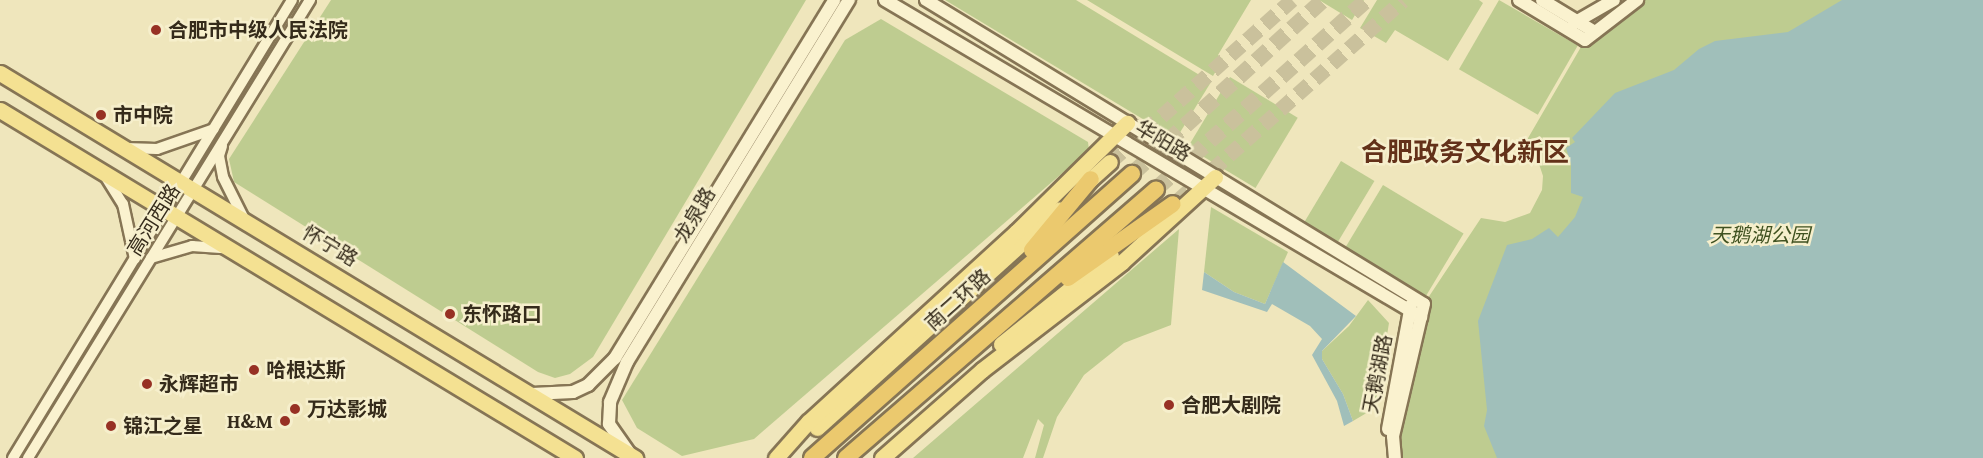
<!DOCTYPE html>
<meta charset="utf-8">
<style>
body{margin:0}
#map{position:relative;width:1983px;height:458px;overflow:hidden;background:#efe6bc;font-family:"Crimson Pro","Noto Sans SC",serif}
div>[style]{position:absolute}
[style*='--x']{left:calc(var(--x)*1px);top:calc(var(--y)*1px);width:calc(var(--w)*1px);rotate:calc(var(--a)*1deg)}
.green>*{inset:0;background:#becc90;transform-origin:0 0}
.water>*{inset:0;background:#a0bfba}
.primary-tunnel>*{height:15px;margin-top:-7.5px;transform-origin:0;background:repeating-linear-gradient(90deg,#cac19c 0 15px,transparent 0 23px)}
.trunk-tunnel>*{height:16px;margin-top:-8px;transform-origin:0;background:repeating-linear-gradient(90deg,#cac19c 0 16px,transparent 0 24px)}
.roads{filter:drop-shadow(2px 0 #867555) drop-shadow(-2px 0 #867555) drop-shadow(0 2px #867555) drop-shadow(0 -2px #867555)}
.minor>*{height:10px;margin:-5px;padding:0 5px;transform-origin:5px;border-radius:5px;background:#faf2cf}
.tertiary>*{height:12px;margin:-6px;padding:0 6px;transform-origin:6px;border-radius:6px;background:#faf2cf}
.primary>*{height:15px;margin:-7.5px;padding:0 7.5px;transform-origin:7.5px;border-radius:7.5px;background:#f4e192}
.trunk>*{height:16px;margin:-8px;padding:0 8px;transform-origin:8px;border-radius:8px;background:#ebc96e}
.dots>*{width:16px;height:16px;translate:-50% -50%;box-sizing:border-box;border:3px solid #f6efcc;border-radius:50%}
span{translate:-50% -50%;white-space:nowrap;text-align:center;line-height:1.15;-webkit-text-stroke:5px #f6efcc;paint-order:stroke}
.poi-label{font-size:20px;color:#352b1b;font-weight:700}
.left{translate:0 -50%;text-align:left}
.right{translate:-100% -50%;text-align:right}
.street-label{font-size:20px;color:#352b1b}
.park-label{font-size:20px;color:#405221;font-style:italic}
.district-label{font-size:26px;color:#633119;font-weight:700}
</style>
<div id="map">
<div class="green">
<div style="clip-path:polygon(331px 0,806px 0,593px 357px,570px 374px,555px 378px,538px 372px,234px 182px,229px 159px)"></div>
<div style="clip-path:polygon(945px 0,1076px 0,1211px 82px,1176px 139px)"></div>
<div style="clip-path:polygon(1087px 0,1251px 0,1218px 55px,1223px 59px,1213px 76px)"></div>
<div style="clip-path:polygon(1319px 0,1364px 0,1352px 20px)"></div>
<div style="clip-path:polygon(1377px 0,1479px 0,1483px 3px,1448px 61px,1395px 30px,1386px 43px,1360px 28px)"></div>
<div style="left:1499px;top:0;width:91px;height:80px;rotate:30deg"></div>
<div style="clip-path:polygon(1645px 0,1983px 0,1983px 458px,1394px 458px,1424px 304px,1481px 218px,1505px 222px,1530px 213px,1542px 190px,1543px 176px,1539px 164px,1524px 145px,1585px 40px)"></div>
<div style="clip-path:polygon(881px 19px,1088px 142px,1089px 150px,754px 439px,682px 456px,637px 428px,622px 400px,845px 40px)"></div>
<div style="left:1230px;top:77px;width:79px;height:82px;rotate:31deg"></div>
<div style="left:1341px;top:161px;width:39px;height:76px;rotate:31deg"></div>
<div style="left:1383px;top:185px;width:94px;height:78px;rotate:31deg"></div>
<div style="clip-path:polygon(1211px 207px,1288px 252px,1265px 304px,1234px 292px,1204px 272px)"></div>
<div style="clip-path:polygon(1179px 229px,1171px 325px,1124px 343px,1084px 375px,1057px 417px,1043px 458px,1035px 458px,1044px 425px,1038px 419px,1023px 458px,913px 458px)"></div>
<div style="clip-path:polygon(1368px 300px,1389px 323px,1375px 408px,1353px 421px,1343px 394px,1322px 359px,1322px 351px,1349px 326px)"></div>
</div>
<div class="water">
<div style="clip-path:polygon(1842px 0,1983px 0,1983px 458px,1497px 458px,1484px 426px,1487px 410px,1478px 321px,1507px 245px,1532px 239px,1549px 228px,1558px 237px,1575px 217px,1583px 197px,1571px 193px,1571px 164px,1566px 148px,1575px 142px,1572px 138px,1615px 93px,1674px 70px,1699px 49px,1715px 41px,1788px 32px)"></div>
<div style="clip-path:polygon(1283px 262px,1356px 316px,1322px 351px,1322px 359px,1343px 394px,1353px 421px,1344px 426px,1337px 401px,1312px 355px,1322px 339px,1310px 326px,1272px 304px,1267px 312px,1202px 290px,1204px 272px,1234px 292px,1265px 304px)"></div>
</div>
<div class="primary-tunnel">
<div style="--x:1110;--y:162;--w:244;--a:-41.7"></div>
<div style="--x:1177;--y:201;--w:302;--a:-41.6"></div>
</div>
<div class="trunk-tunnel">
<div style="--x:1132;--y:174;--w:258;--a:-42.3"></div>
<div style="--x:1156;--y:189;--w:283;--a:-41.9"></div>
</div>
<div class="roads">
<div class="minor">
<div style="--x:222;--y:146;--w:10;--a:107"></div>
<div style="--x:219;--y:156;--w:21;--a:79"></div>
<div style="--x:223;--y:177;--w:45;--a:63.4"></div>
<div style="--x:125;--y:148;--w:32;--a:2"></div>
<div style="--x:157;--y:149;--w:60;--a:-19.3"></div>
<div style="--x:104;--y:174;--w:36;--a:58"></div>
<div style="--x:123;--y:204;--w:56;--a:77.7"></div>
<div style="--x:151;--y:258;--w:43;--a:-16.3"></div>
<div style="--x:192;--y:246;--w:32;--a:4"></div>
<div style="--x:13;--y:458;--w:536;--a:-58.65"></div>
<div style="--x:28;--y:458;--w:538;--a:-58.38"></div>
</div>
<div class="tertiary">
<div style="--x:885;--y:0;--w:623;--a:30.6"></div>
<div style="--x:926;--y:0;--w:583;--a:31.4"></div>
<div style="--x:1424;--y:304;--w:136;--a:103.2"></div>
<div style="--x:1393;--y:436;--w:22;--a:85"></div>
<div style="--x:1519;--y:0;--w:77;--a:31.2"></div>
<div style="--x:1585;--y:40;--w:66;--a:-37.6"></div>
<div style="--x:1542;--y:0;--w:62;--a:31.1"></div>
<div style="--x:1574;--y:23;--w:46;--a:-29.9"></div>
<div style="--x:532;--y:394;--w:41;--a:-2.8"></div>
<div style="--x:573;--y:392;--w:17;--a:-25"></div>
<div style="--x:588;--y:385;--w:38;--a:-45"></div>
<div style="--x:615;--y:358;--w:420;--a:-58.5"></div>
<div style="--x:1388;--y:429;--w:126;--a:-79.5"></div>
<div style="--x:630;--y:454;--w:37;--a:-125"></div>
<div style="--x:609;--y:424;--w:22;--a:-87"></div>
<div style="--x:610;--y:402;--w:43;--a:-67"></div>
<div style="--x:627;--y:362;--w:425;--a:-58.5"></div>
</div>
<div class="primary">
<div style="--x:0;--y:73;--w:743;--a:31.23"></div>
<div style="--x:0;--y:110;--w:672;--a:31.18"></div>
<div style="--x:1083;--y:186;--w:36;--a:-42"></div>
<div style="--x:1001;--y:344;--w:141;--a:-38.7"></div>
<div style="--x:817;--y:428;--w:326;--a:-42.1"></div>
<div style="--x:776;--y:458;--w:48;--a:-48.4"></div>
<div style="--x:808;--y:422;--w:282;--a:-42.4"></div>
<div style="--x:1016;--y:232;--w:156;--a:-44.5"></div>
<div style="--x:882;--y:458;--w:133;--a:-41.3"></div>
<div style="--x:982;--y:370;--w:177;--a:-37.6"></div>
<div style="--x:1122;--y:262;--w:126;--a:-42.4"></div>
</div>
<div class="trunk">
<div style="--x:1032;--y:250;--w:92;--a:-50.3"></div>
<div style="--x:1068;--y:278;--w:128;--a:-35.2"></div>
<div style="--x:812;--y:458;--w:428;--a:-41.6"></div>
<div style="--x:846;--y:458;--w:410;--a:-40.9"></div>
</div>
</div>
<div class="dots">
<div style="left:156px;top:30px;background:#973124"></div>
<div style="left:101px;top:115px;background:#973124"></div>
<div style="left:450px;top:314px;background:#973124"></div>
<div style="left:254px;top:370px;background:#973124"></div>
<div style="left:147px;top:384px;background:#973124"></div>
<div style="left:1169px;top:405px;background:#973124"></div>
<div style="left:295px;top:409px;background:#973124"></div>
<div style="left:285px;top:421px;background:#973124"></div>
<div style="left:111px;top:426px;background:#973124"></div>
</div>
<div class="poi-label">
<span class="left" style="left:168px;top:30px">合肥市中级人民法院</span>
<span class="left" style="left:113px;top:115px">市中院</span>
<span class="left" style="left:462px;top:314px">东怀路口</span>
<span class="left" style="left:266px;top:370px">哈根达斯</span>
<span class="left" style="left:159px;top:384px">永辉超市</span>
<span class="left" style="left:1181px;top:405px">合肥大剧院</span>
<span class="left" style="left:307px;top:409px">万达影城</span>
<span class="right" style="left:273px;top:421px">H&amp;M</span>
<span class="left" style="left:123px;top:426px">锦江之星</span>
</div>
<div class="street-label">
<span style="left:1163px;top:141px;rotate:31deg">华阳路</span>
<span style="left:695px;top:215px;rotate:-59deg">龙泉路</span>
<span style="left:154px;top:220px;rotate:-58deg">高河西路</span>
<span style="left:330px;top:246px;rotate:31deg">怀宁路</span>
<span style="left:958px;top:300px;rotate:-42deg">南二环路</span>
<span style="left:1378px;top:374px;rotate:-79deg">天鹅湖路</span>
</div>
<div class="park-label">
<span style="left:1760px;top:235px">天鹅湖公园</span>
</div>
<div class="district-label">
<span style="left:1465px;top:153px">合肥政务文化新区</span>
</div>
</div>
